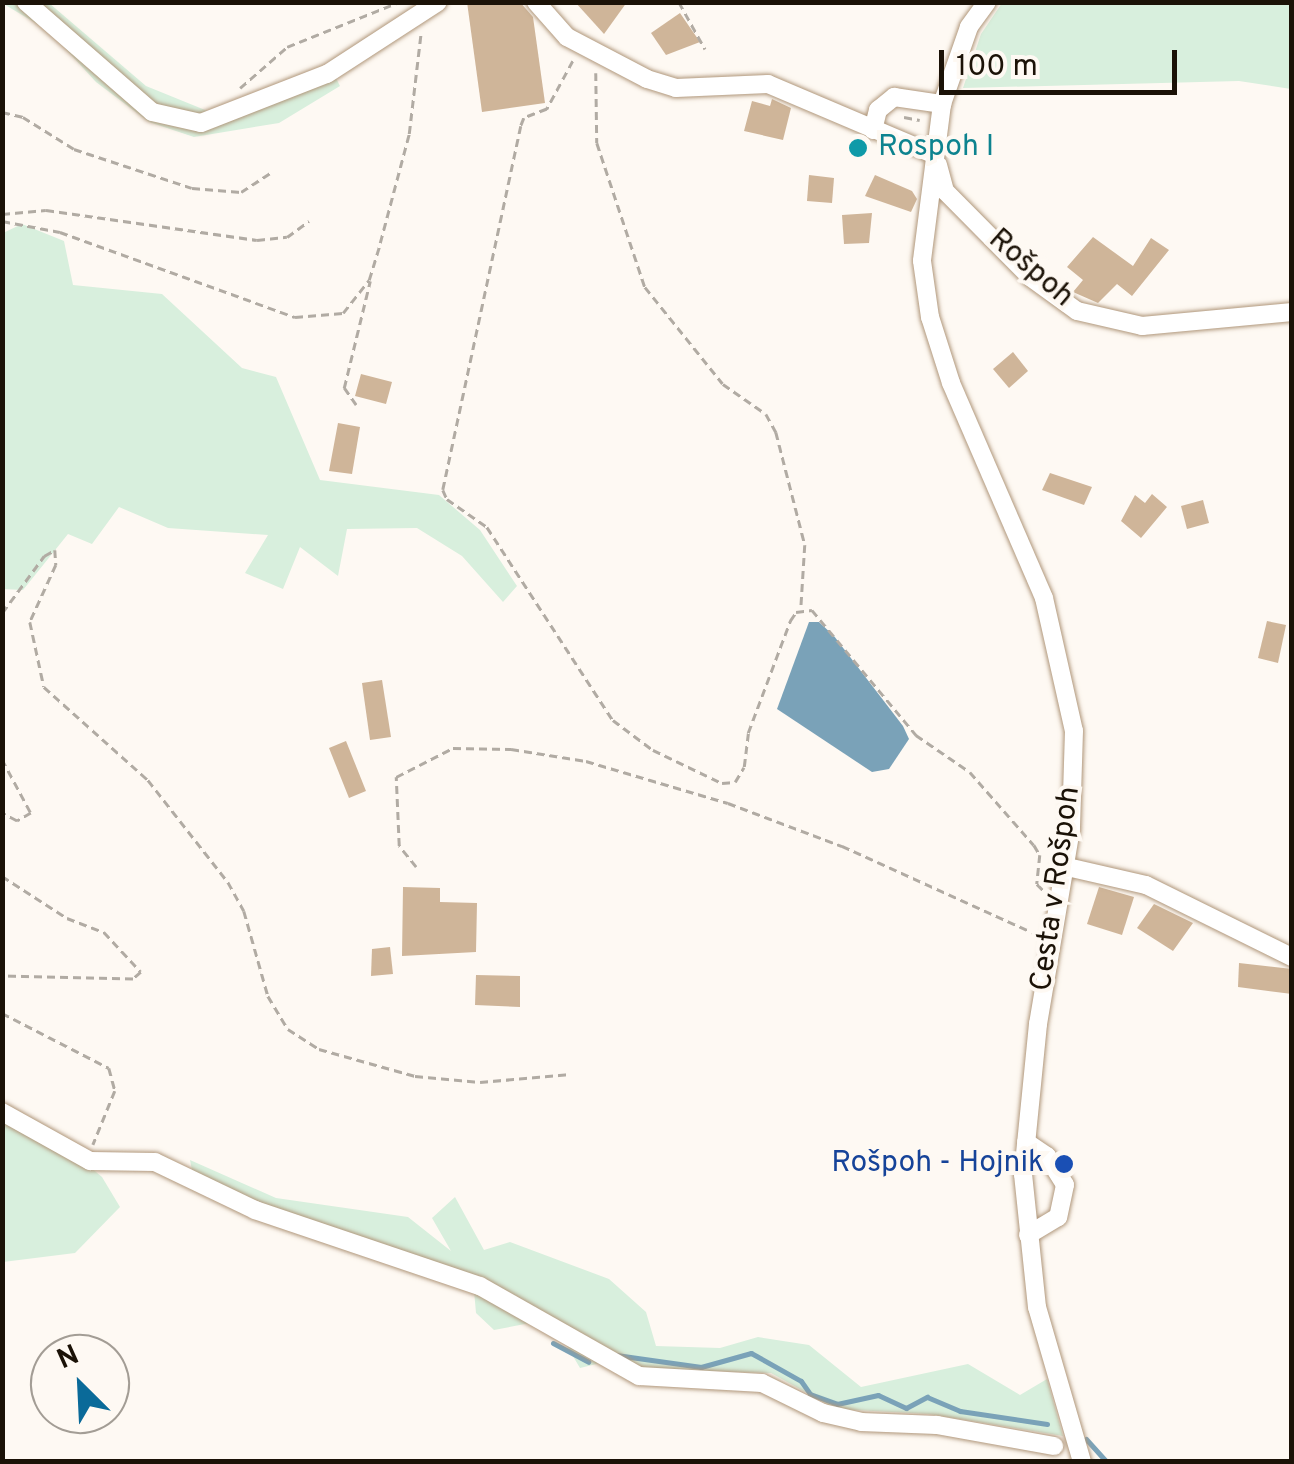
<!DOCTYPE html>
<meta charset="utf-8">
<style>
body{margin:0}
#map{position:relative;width:1294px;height:1464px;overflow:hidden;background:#fef9f3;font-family:Overpass,sans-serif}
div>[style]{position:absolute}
.green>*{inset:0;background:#d8efdd}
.water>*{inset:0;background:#7aa2b8}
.stream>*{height:5px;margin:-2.5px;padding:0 2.5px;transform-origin:2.5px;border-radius:2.5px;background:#7aa2b8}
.building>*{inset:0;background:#cfb599}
.path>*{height:2.5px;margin-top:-1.25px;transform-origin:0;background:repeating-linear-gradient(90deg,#b1aba3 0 8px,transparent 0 13px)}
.roads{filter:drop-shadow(0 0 2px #b0977b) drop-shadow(0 0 2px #b0977b)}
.minor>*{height:18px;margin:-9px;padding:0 9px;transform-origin:9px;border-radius:9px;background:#fff}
.dots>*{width:28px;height:28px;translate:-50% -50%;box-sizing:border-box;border:5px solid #fef9f3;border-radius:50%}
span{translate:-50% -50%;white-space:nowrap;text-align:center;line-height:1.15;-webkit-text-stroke:8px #fef9f3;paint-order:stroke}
.culture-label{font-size:30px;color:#0d838f}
.left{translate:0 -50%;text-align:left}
.street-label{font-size:30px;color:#1b1207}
.transit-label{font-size:30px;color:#164399}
.right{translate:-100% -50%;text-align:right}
.frame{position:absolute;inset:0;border:5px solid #1b1207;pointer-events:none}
.north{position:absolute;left:30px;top:1334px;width:100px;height:100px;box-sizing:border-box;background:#fef9f3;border:2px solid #a39d95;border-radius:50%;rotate:336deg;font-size:28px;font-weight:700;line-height:40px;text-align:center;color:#1b1207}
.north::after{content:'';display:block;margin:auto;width:35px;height:45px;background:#0a6a99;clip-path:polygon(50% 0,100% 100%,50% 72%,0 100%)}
.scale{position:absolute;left:939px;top:50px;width:238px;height:45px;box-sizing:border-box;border:5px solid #1b1207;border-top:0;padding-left:12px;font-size:30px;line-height:35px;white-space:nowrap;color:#1b1207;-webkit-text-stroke:8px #fef9f3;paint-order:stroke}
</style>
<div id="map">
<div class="green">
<div style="clip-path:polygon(2px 3px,49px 3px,146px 86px,210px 112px,334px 74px,340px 86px,279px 123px,194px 137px,149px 122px,96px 82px,49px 31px)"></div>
<div style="clip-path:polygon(1002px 3px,1291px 3px,1291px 89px,1239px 81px,963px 88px,981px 34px)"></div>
<div style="clip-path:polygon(22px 224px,64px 241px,73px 285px,162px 294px,242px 368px,276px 377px,320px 480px,439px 495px,480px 530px,517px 586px,503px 602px,462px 556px,417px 528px,347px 529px,338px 576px,300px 547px,283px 589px,245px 573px,268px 535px,168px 528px,119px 507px,92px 544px,68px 534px,23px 590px,3px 589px,3px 233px)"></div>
<div style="clip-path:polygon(3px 1107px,45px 1129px,102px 1177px,120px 1207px,75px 1253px,3px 1262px)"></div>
<div style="clip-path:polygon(190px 1160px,276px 1198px,408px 1217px,451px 1251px,432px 1218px,455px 1197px,484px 1250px,510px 1242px,609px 1279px,646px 1312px,656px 1346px,720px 1348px,758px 1337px,809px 1345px,861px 1387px,968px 1364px,1020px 1395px,1047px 1379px,1063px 1436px,929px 1414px,836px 1409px,771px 1373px,634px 1369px,617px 1359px,580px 1368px,551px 1319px,494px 1330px,476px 1313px,473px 1279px,286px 1216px,193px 1175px)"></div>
</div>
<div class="water">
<div style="clip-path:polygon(809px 622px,819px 622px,834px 636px,903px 726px,909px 739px,889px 769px,872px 772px,777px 709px)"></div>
</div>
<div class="stream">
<div style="left:553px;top:1343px;width:40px;rotate:28deg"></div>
<div style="left:616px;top:1355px;width:86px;rotate:8deg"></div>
<div style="left:701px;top:1367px;width:52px;rotate:-15.6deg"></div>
<div style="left:751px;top:1353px;width:57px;rotate:29.2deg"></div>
<div style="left:801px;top:1381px;width:16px;rotate:55deg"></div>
<div style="left:810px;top:1394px;width:29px;rotate:20deg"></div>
<div style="left:837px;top:1404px;width:42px;rotate:-12.4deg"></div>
<div style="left:878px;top:1395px;width:31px;rotate:25deg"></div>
<div style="left:906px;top:1408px;width:24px;rotate:-28deg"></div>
<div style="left:927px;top:1397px;width:36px;rotate:23deg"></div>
<div style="left:960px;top:1411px;width:88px;rotate:8.5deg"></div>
<div style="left:1086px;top:1439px;width:31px;rotate:48deg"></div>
</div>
<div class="building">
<div style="clip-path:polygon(467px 2px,520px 2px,533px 17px,545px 103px,482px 112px)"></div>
<div style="clip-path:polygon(575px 2px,627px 2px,604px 34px)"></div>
<div style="clip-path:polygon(680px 13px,700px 42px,666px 55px,651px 33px)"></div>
<div style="clip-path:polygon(772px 99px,791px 108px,783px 140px,744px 131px,752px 101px,770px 106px)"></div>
<div style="clip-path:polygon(809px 175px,834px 178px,832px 203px,807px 201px)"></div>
<div style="clip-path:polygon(875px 175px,912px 191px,917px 199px,911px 212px,865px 196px)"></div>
<div style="clip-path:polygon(872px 213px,869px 243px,844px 244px,842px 215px)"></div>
<div style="clip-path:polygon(1093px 237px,1133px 266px,1151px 238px,1169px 250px,1132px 296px,1117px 284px,1098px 303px,1073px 292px,1083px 280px,1067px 267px)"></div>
<div style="clip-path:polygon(1013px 352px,1028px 371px,1009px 388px,993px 369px)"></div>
<div style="clip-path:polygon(361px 374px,392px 382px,386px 404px,355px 396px)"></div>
<div style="clip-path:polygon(338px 423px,360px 427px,352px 474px,329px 471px)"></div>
<div style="clip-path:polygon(1050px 473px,1092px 487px,1084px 505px,1042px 490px)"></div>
<div style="clip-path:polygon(1152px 494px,1167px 507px,1141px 538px,1121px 521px,1135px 495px,1145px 503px)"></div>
<div style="clip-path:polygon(1203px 500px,1209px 523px,1187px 529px,1181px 506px)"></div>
<div style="clip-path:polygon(1267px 621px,1286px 625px,1278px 663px,1258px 658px)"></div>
<div style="clip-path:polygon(382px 680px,391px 737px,370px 740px,362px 683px)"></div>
<div style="clip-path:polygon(346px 741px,366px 791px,349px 798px,329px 748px)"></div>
<div style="clip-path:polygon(403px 887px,440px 888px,440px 902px,477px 903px,476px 952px,402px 956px)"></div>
<div style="clip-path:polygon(1099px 887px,1134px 897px,1122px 935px,1087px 924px)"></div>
<div style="clip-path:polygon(1154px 904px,1193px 923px,1173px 951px,1137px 928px)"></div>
<div style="clip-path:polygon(390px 947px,393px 974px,371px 976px,372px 949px)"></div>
<div style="clip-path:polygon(1239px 963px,1292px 969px,1292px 994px,1238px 987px)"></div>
<div style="clip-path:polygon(476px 975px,520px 976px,520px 1007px,475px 1005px)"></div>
</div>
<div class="path">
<div style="left:679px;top:2px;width:54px;rotate:61deg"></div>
<div style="left:573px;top:61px;width:55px;rotate:118.4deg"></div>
<div style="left:547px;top:109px;width:25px;rotate:159deg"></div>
<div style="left:524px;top:118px;width:9px;rotate:111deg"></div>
<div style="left:521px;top:126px;width:372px;rotate:102.1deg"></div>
<div style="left:443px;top:490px;width:10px;rotate:66deg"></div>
<div style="left:447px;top:499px;width:49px;rotate:35deg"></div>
<div style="left:487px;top:527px;width:230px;rotate:56.9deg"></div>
<div style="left:613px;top:720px;width:50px;rotate:36.9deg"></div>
<div style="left:653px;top:750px;width:76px;rotate:25.6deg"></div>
<div style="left:722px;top:783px;width:13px;rotate:-4deg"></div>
<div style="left:735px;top:782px;width:17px;rotate:-59deg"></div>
<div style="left:744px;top:767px;width:34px;rotate:-83deg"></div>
<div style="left:748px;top:733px;width:120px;rotate:-69.4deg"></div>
<div style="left:790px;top:621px;width:11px;rotate:-56deg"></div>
<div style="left:796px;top:612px;width:16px;rotate:-7deg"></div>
<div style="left:812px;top:610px;width:163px;rotate:50.2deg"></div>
<div style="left:916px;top:735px;width:65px;rotate:34.4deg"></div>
<div style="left:970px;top:772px;width:97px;rotate:48.8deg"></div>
<div style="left:1034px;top:845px;width:12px;rotate:59deg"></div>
<div style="left:1040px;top:855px;width:29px;rotate:96deg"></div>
<div style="left:1037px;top:884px;width:11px;rotate:45deg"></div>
<div style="left:596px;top:73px;width:70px;rotate:89.2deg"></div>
<div style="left:597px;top:143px;width:152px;rotate:71.6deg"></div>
<div style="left:645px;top:287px;width:124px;rotate:51.2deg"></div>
<div style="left:723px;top:384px;width:52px;rotate:34.9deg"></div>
<div style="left:766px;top:414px;width:21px;rotate:61deg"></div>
<div style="left:776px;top:432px;width:117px;rotate:75.6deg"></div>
<div style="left:805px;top:545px;width:64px;rotate:93.6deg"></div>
<div style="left:240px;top:88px;width:62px;rotate:-41.1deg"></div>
<div style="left:287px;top:47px;width:121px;rotate:-21.9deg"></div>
<div style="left:2px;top:112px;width:22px;rotate:13deg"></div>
<div style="left:23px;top:117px;width:60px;rotate:32.1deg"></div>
<div style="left:74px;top:149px;width:124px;rotate:18.3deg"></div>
<div style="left:192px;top:188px;width:49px;rotate:4.7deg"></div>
<div style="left:241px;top:192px;width:37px;rotate:-33deg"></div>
<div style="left:904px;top:117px;width:16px;rotate:11deg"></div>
<div style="left:2px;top:214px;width:44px;rotate:-5.2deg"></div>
<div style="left:46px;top:210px;width:213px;rotate:8.1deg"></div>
<div style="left:257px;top:240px;width:30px;rotate:-6deg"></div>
<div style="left:287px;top:237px;width:27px;rotate:-36deg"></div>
<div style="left:2px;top:221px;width:59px;rotate:10.7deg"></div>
<div style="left:60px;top:232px;width:250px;rotate:19.9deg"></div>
<div style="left:295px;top:317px;width:48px;rotate:-4.8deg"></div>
<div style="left:343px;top:313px;width:42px;rotate:-51.8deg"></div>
<div style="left:369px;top:280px;width:39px;rotate:-73deg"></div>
<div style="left:380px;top:243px;width:113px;rotate:-75.1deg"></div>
<div style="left:409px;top:134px;width:103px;rotate:-83.3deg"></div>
<div style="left:356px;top:405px;width:21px;rotate:-125deg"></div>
<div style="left:344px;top:388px;width:110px;rotate:-76.3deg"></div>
<div style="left:2px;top:613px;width:71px;rotate:-53.6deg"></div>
<div style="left:44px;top:556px;width:13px;rotate:-29deg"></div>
<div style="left:55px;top:550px;width:15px;rotate:86deg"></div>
<div style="left:56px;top:565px;width:63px;rotate:114.5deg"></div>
<div style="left:30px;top:622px;width:66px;rotate:77.8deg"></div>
<div style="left:44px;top:687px;width:140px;rotate:41.8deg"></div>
<div style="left:148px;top:780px;width:130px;rotate:51.9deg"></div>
<div style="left:228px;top:882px;width:33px;rotate:61deg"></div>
<div style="left:244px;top:911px;width:88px;rotate:74.2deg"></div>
<div style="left:268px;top:996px;width:39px;rotate:59deg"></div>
<div style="left:288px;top:1029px;width:37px;rotate:33deg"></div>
<div style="left:319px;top:1049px;width:100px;rotate:15.7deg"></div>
<div style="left:415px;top:1076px;width:65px;rotate:5.3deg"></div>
<div style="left:480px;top:1082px;width:91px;rotate:-5deg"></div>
<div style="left:2px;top:759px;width:61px;rotate:61.8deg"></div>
<div style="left:31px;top:813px;width:16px;rotate:150deg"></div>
<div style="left:17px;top:821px;width:17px;rotate:-152deg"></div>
<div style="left:416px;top:867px;width:27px;rotate:-129deg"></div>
<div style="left:399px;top:846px;width:69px;rotate:-92.5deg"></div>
<div style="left:396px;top:777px;width:64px;rotate:-27deg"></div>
<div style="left:453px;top:748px;width:58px;rotate:1deg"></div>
<div style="left:511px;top:749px;width:76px;rotate:9.1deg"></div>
<div style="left:586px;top:761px;width:148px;rotate:16.5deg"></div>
<div style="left:728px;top:803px;width:122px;rotate:20.7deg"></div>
<div style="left:842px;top:846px;width:211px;rotate:24.4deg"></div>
<div style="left:2px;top:876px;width:77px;rotate:32.9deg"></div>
<div style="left:67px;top:918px;width:40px;rotate:21deg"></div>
<div style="left:104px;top:932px;width:54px;rotate:47.2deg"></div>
<div style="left:141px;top:972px;width:11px;rotate:139deg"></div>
<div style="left:133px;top:979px;width:131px;rotate:-178.7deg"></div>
<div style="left:2px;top:1013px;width:120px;rotate:27.2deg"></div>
<div style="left:109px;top:1068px;width:24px;rotate:75deg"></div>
<div style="left:115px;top:1091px;width:58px;rotate:112.2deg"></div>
</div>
<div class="roads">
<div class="minor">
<div style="left:26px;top:2px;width:167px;rotate:41.1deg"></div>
<div style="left:152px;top:112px;width:50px;rotate:12.7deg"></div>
<div style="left:201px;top:123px;width:135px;rotate:-21.3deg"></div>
<div style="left:327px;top:74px;width:132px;rotate:-33deg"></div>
<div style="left:536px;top:2px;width:47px;rotate:48.5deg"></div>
<div style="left:567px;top:37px;width:90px;rotate:27.7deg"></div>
<div style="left:647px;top:79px;width:30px;rotate:17deg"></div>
<div style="left:676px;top:88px;width:92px;rotate:-2.5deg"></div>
<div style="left:768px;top:84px;width:181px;rotate:23deg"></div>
<div style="left:987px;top:2px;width:31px;rotate:126deg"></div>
<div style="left:969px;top:27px;width:82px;rotate:109.3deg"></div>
<div style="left:942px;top:104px;width:158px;rotate:97.3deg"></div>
<div style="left:922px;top:261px;width:57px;rotate:81.9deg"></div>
<div style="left:930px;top:317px;width:69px;rotate:72.3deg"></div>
<div style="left:951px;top:383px;width:234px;rotate:66.6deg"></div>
<div style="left:1044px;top:598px;width:136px;rotate:77.3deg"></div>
<div style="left:1074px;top:731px;width:98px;rotate:91.8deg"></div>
<div style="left:1071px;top:829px;width:198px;rotate:99.6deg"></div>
<div style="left:1038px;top:1024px;width:151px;rotate:95.7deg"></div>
<div style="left:1023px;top:1174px;width:134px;rotate:84deg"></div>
<div style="left:1037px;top:1307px;width:161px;rotate:73.8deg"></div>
<div style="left:873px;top:130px;width:21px;rotate:-76deg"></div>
<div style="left:878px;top:110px;width:21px;rotate:-39deg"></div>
<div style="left:894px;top:97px;width:49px;rotate:8.3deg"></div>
<div style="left:938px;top:165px;width:27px;rotate:75deg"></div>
<div style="left:945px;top:191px;width:121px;rotate:45.3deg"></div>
<div style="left:1030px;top:277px;width:58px;rotate:35.9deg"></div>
<div style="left:1077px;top:311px;width:67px;rotate:13deg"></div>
<div style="left:1142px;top:326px;width:151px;rotate:-5.3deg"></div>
<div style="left:1063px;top:866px;width:85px;rotate:12.9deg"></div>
<div style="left:1146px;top:885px;width:163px;rotate:26.3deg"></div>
<div style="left:2px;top:1112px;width:101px;rotate:29.1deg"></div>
<div style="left:90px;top:1161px;width:65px;rotate:0.9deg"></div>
<div style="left:155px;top:1162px;width:111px;rotate:25.6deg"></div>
<div style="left:255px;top:1210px;width:237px;rotate:18.7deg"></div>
<div style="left:480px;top:1286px;width:183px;rotate:29.5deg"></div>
<div style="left:639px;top:1376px;width:123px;rotate:3.3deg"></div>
<div style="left:762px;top:1383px;width:68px;rotate:26.2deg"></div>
<div style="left:823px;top:1413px;width:39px;rotate:13deg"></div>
<div style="left:861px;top:1422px;width:76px;rotate:2.3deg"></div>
<div style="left:937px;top:1425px;width:119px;rotate:10.2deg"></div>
<div style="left:1026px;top:1142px;width:25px;rotate:34deg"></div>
<div style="left:1047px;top:1156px;width:34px;rotate:58deg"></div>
<div style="left:1065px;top:1185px;width:33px;rotate:102deg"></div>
<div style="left:1058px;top:1217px;width:35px;rotate:149deg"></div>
</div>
</div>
<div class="dots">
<div style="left:858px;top:148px;background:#0f9aa8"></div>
<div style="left:1064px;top:1164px;background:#1a4fb4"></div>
</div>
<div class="culture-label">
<span class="left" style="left:878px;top:148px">Rospoh I</span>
</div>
<div class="street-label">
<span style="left:1030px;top:269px;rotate:41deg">Rošpoh</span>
<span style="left:1057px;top:889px;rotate:-82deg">Cesta v Rošpoh</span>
</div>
<div class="transit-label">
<span class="right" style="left:1044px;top:1164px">Rošpoh - Hojnik</span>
</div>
<div class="frame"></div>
<div class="north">N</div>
<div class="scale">100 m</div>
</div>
